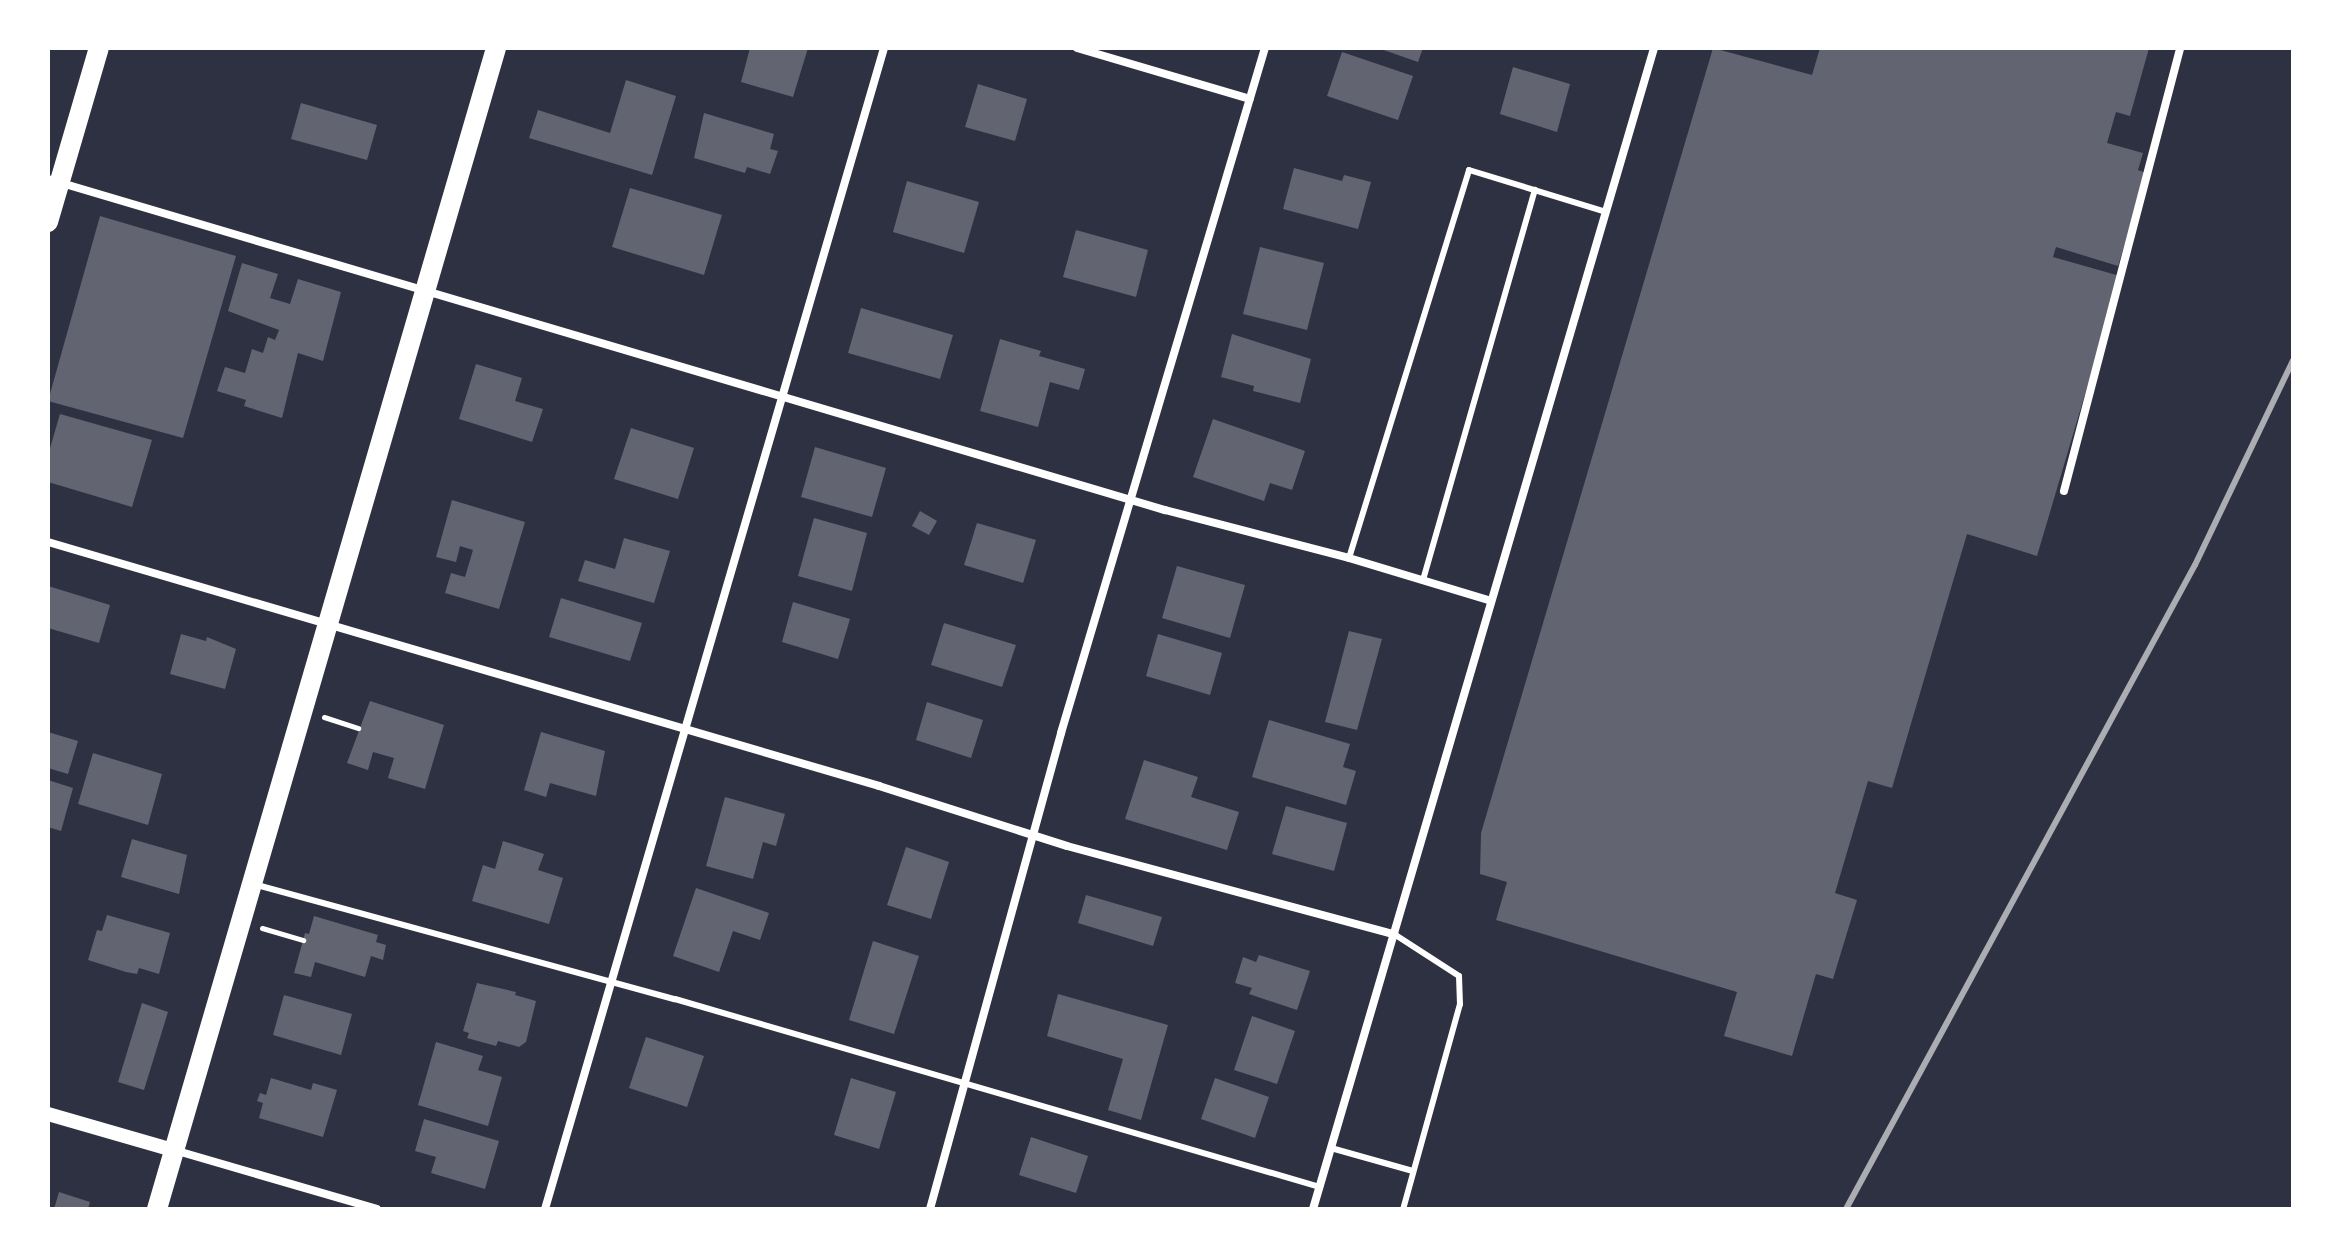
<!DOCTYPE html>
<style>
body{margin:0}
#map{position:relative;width:2341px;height:1257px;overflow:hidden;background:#2d3142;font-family:Manrope,sans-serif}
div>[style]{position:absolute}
.building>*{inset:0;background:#626471}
.path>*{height:5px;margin:-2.5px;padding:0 2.5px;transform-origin:2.5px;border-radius:2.5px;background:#fff}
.service>*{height:6px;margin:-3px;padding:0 3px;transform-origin:3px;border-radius:3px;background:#fff}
.minor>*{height:8px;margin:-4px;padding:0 4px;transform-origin:4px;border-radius:4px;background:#fff}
.tertiary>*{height:14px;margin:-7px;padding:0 7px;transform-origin:7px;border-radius:7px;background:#fff}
.primary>*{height:20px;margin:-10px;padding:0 10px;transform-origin:10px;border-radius:10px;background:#fff}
.rail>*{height:6px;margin:-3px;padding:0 3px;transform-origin:3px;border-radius:3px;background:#abadb3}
span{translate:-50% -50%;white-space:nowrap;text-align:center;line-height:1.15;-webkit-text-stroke:7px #fff;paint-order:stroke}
.frame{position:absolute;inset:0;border:50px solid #fff;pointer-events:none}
</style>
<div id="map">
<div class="building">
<div style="clip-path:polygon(750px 48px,808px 48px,793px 97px,741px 82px)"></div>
<div style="clip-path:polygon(1378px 48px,1423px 48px,1418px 62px)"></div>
<div style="clip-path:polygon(1713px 48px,1812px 75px,1820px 48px,2149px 48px,2130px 116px,2116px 112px,2107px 143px,2143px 153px,2138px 170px,2146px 173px,2118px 266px,2056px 247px,2053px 257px,2120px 276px,2037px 556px,1967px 534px,1892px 788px,1868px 781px,1835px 893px,1857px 900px,1833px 979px,1816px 974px,1792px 1056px,1724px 1036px,1737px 992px,1496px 920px,1507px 882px,1480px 874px,1481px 833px)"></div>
<div style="clip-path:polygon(1342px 52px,1413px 76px,1398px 120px,1327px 96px)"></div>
<div style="clip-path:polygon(1513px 67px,1570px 84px,1557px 132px,1500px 114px)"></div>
<div style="clip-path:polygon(626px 80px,676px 96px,652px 175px,529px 138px,538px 110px,610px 133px)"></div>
<div style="clip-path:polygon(978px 84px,1027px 99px,1015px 141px,965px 127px)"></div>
<div style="clip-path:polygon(301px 103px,377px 125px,367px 160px,291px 139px)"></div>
<div style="clip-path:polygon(704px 113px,774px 134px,770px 149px,778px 151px,770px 174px,747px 167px,745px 173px,694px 158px)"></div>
<div style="clip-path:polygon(1294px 168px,1342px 181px,1344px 175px,1371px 182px,1358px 229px,1283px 209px)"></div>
<div style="clip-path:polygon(907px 181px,979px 202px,964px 253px,893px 232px)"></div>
<div style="clip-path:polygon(630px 188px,722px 215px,704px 275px,612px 247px)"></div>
<div style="clip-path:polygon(100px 216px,236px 256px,183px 438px,48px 401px)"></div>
<div style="clip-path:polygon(1076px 230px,1148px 250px,1136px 297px,1063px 277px)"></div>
<div style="clip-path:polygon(1260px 247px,1324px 263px,1307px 330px,1243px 314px)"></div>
<div style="clip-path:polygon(242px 263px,278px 274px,270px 298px,290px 304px,298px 279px,341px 292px,323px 361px,298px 353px,282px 418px,244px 406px,246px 400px,217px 391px,225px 367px,245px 373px,252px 349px,263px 353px,268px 337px,275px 340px,279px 330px,228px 311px)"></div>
<div style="clip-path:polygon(861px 308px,953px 335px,940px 379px,848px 353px)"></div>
<div style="clip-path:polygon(1232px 334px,1311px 359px,1300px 403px,1253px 391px,1254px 386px,1221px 377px)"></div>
<div style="clip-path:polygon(1000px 339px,1041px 351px,1039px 356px,1085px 369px,1079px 390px,1050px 382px,1038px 427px,980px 411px)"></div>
<div style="clip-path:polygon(476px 364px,522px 378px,515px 401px,543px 409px,532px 442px,459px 419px)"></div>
<div style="clip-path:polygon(60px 414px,152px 440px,132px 507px,48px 482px,48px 455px)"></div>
<div style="clip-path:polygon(1213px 419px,1305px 451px,1292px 490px,1270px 483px,1264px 501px,1193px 477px)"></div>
<div style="clip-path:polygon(631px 428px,694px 448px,678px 499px,614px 479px)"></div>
<div style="clip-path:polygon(815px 447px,886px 468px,872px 517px,801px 497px)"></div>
<div style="clip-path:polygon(452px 500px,525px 522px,499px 609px,445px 593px,451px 573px,465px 577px,473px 550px,460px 546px,456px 562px,436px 557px)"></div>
<div style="clip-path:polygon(920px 511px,937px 521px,929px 535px,912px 526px)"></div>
<div style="clip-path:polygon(814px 518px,867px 533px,852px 591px,798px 576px)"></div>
<div style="clip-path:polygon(977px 523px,1036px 540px,1023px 583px,964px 565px)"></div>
<div style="clip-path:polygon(624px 538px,670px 551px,654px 603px,578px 581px,585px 560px,615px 569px)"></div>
<div style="clip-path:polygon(1177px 566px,1245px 585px,1230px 638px,1162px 618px)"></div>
<div style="clip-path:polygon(48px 586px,110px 605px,99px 643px,48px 628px)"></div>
<div style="clip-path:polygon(561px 598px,642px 623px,630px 661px,549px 637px)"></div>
<div style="clip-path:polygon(793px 602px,850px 619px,838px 659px,782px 642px)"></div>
<div style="clip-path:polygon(944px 623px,1016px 645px,1002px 687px,931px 665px)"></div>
<div style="clip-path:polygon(1349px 631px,1382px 639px,1357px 730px,1325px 722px)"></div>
<div style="clip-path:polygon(181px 634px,206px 641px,207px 637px,236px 649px,225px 689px,170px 674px)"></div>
<div style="clip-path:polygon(1158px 634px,1222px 653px,1210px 695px,1146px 676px)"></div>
<div style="clip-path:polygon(370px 701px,444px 725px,425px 789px,388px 778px,394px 758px,373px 752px,368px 770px,347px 763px)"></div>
<div style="clip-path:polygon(927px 702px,983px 720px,971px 758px,916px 740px)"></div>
<div style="clip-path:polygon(1269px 720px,1350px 744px,1343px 767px,1356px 771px,1346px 805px,1252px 777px)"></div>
<div style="clip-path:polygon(48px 732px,78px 741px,68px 774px,48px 768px)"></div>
<div style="clip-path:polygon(541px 732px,605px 751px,596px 796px,550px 783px,546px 797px,524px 790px)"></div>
<div style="clip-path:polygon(93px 753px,162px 774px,148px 825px,78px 804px)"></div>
<div style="clip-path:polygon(1144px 760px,1198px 777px,1191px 797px,1239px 812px,1227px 850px,1125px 819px)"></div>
<div style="clip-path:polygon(48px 780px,73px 788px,61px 831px,48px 827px)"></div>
<div style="clip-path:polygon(725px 797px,785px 814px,776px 846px,763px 842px,753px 879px,706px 866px)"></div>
<div style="clip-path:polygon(1286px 806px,1347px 823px,1334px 871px,1272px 854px)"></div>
<div style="clip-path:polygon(132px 839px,187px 855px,179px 894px,121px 877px)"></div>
<div style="clip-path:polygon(503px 841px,544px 854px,538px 870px,563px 878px,549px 924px,472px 901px,483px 865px,495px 869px)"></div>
<div style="clip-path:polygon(906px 847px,949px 862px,931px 919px,887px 905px)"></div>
<div style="clip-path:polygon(696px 888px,769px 913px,760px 940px,733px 931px,719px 972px,673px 956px)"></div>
<div style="clip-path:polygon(1086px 895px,1162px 917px,1153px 946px,1078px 923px)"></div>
<div style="clip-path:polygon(107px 915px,170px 933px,159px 974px,139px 968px,137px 974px,126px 972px,88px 960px,97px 930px,102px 931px)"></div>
<div style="clip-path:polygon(314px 916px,378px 935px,376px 942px,386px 945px,383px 960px,371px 956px,365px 977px,315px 962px,311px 977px,294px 973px,305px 933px,309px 934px)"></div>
<div style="clip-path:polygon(873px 941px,919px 956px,894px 1034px,849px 1020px)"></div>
<div style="clip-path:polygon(1259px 955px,1310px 971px,1297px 1010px,1249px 994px,1252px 988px,1235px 983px,1243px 957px,1256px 962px)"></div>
<div style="clip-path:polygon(477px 983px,516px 992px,515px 995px,536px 1001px,526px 1042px,519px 1047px,498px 1041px,496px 1046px,467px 1038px,469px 1033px,463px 1031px)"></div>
<div style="clip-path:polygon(1058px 994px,1168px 1025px,1141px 1120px,1108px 1110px,1123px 1059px,1047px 1036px)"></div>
<div style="clip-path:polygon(284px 995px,352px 1014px,341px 1055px,273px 1035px)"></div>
<div style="clip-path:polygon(142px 1003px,168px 1012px,144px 1090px,118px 1082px)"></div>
<div style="clip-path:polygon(1252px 1016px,1295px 1031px,1277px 1084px,1234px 1070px)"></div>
<div style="clip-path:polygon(646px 1037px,704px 1056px,687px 1107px,629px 1088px)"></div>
<div style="clip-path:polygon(436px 1042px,483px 1056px,478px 1070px,502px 1077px,488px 1126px,418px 1105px)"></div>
<div style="clip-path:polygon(271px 1078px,311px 1090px,313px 1083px,337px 1090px,323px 1137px,259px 1118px,263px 1103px,257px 1101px,260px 1093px,266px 1095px)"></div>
<div style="clip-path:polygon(851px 1078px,896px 1092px,879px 1149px,834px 1135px)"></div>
<div style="clip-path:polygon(1215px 1078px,1269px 1097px,1255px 1138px,1201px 1119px)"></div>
<div style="clip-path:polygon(424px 1119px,499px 1141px,485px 1189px,431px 1173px,436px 1157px,415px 1151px)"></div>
<div style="clip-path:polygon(1031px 1137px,1088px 1156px,1076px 1193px,1019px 1175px)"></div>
<div style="clip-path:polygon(59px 1192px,90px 1202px,88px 1209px,54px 1209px)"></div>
</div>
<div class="path">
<div style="left:324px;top:717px;width:36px;rotate:18deg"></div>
<div style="left:262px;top:928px;width:43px;rotate:16.3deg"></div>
</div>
<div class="service">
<div style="left:1349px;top:558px;width:406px;rotate:-72.8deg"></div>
<div style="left:1469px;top:170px;width:143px;rotate:17deg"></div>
<div style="left:1423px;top:580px;width:406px;rotate:-74deg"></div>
<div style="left:257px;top:885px;width:433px;rotate:15.3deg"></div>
<div style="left:675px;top:999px;width:672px;rotate:16.25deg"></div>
<div style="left:1394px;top:934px;width:77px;rotate:32.9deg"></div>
<div style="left:1459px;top:976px;width:28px;rotate:88deg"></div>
<div style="left:1460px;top:1004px;width:213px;rotate:105.5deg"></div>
<div style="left:1331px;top:1148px;width:85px;rotate:15.7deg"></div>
</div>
<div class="minor">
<div style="left:1077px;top:48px;width:180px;rotate:16.4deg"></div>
<div style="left:48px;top:179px;width:1165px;rotate:16.51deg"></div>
<div style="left:1165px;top:510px;width:190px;rotate:14.6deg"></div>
<div style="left:1349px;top:558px;width:148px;rotate:16.8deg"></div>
<div style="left:2064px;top:491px;width:458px;rotate:-75.3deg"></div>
<div style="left:48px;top:542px;width:866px;rotate:16.36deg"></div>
<div style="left:879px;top:786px;width:197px;rotate:17.7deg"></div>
<div style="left:1067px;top:846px;width:339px;rotate:15.1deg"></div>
<div style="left:174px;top:1150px;width:211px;rotate:16.2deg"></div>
<div style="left:545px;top:1209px;width:1209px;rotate:-73.72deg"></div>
<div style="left:930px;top:1209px;width:494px;rotate:-74.6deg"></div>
<div style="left:1061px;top:733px;width:715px;rotate:-73.42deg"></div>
<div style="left:1313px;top:1209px;width:1210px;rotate:-73.63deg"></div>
</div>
<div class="tertiary">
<div style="left:48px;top:1114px;width:130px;rotate:16.1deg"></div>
</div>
<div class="primary">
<div style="left:48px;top:222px;width:181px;rotate:-73.7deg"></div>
<div style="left:157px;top:1209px;width:1209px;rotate:-73.72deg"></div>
</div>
<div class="rail">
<div style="left:1846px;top:1209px;width:732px;rotate:-61.55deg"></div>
<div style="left:2195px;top:565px;width:227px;rotate:-64.4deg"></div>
</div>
<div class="frame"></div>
</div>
